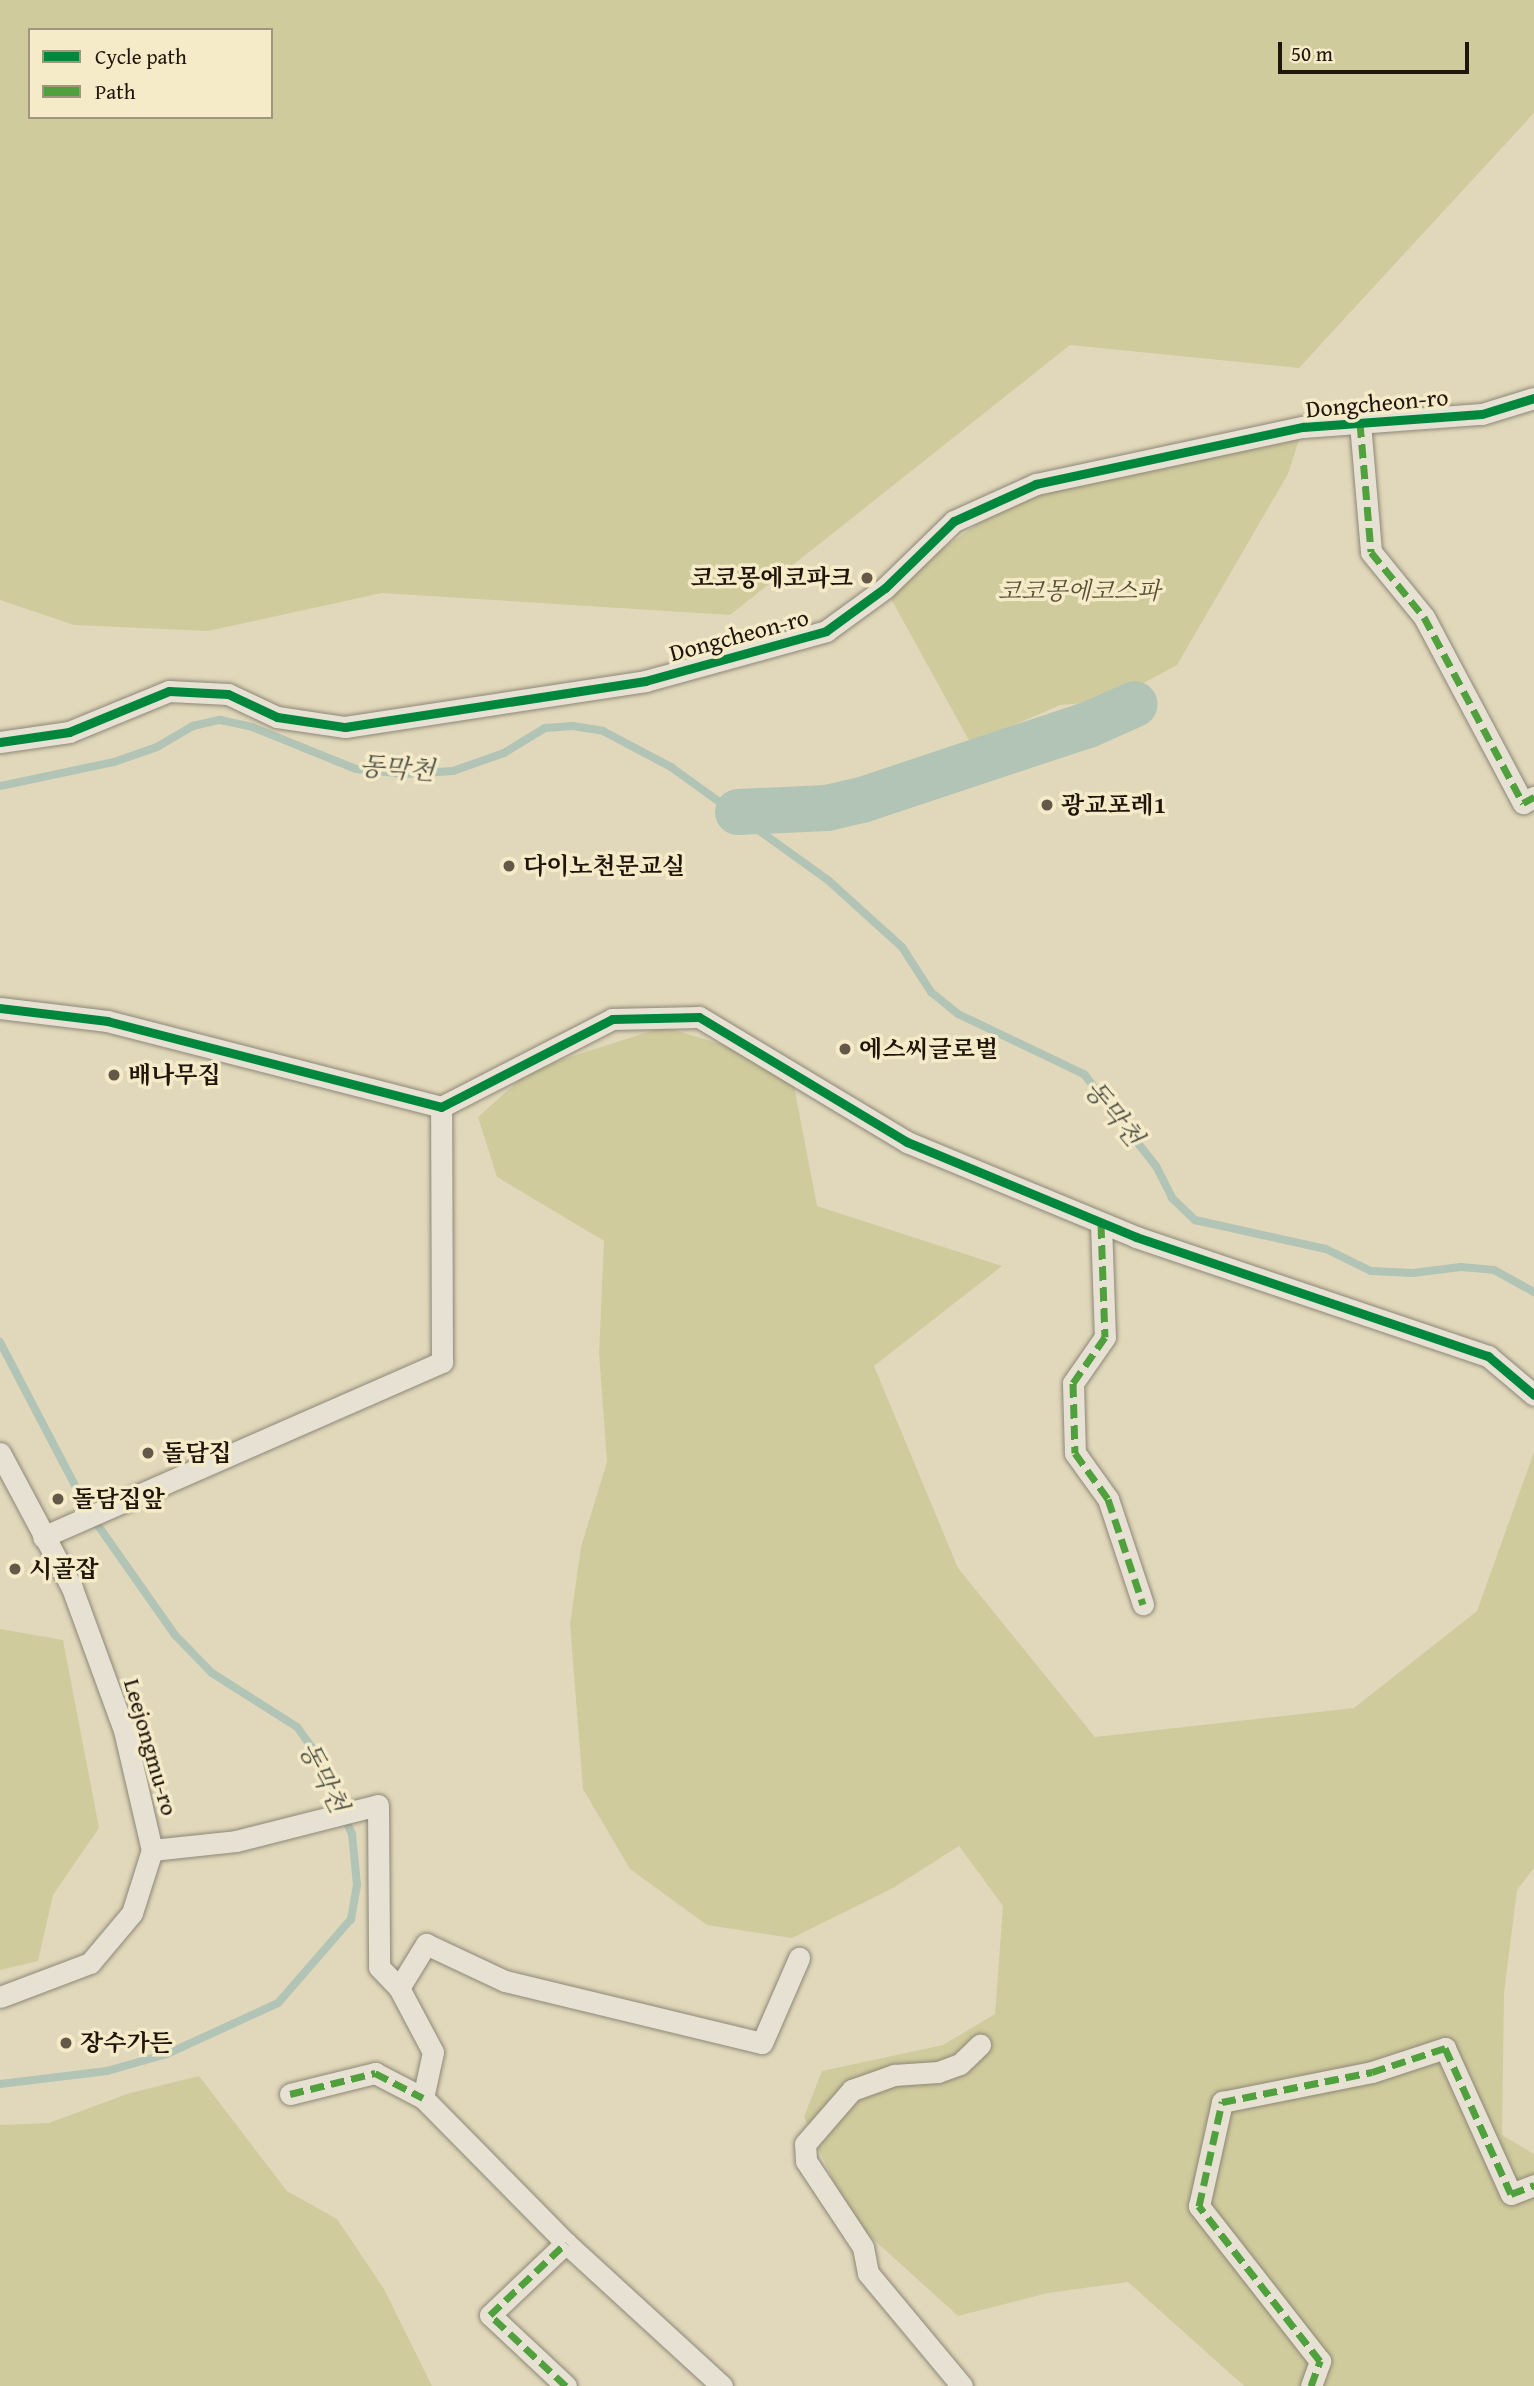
<!DOCTYPE html>
<meta charset="utf-8">
<style>
body{margin:0}
#map{position:relative;width:1534px;height:2386px;overflow:hidden;background:#e1d8bb;font-family:"Gentium Book Plus","Noto Serif KR",serif}
div>[style]{position:absolute}
.green>*{inset:0;background:#d0cb9d}
.stream>*{height:8px;margin:-4px;padding:0 4px;transform-origin:4px;border-radius:4px;background:#b1c4b5}
.river>*{height:46px;margin:-23px;padding:0 23px;transform-origin:23px;border-radius:23px;background:#b1c4b5}
.roads{filter:drop-shadow(0 0 2px #8d8776) drop-shadow(0 0 2px #8d8776)}
.minor>*{height:21px;margin:-10.5px;padding:0 10.5px;transform-origin:10.5px;border-radius:10.5px;background:#e6e1d3}
.quiet>*{height:7px;margin-top:-3.5px;transform-origin:0;background:repeating-linear-gradient(90deg,#50a03e 0 14px,transparent 0 21px)}
.cycleway>*{height:9px;margin:-4.5px;padding:0 4.5px;transform-origin:4.5px;border-radius:4.5px;background:#00873e}
.dots>*{width:19px;height:19px;translate:-50% -50%;box-sizing:border-box;border:4px solid #f5ebc9;border-radius:50%}
span{translate:-50% -50%;white-space:nowrap;text-align:center;line-height:1.15;-webkit-text-stroke:7px #f5ebc9;paint-order:stroke}
.street-label{font-size:24px;color:#20150b}
.poi-label{font-size:24px;color:#20150b;font-weight:700}
.right{translate:-100% -50%;text-align:right}
.left{translate:0 -50%;text-align:left}
.park-label{font-size:24px;color:#595135;font-style:italic}
.water-label{font-size:26px;color:#4c4f46;font-style:italic}
.legend{position:absolute;left:28px;top:28px;width:245px;height:91px;box-sizing:border-box;background:#f5ebc9;border:2px solid #a0957d;margin:0;padding:9px 12px;list-style:none;font-size:21px;color:#20150b}
.legend li{display:flex;align-items:center;gap:14px;height:35px}
.legend b{width:35px;border:2px solid #a0957d}
.scale{position:absolute;left:1278px;top:42px;width:191px;height:32px;box-sizing:border-box;border:4px solid #20150b;border-top:0;padding-left:9px;font-size:21px;line-height:24px;white-space:nowrap;color:#20150b;-webkit-text-stroke:5px #f5ebc9;paint-order:stroke}
</style>
<div id="map">
<div class="green">
<div style="clip-path:polygon(evenodd,0 0,1534px 0,1534px 113px,1299px 368px,1070px 345px,730px 615px,382px 593px,208px 631px,74px 625px,0 600px,0 0,30px 30px,271px 30px,271px 117px,30px 117px,30px 30px)"></div>
<div style="clip-path:polygon(1303px 427px,1288px 474px,1177px 665px,1110px 701px,1060px 705px,971px 744px,885px 588px,1036px 484px)"></div>
<div style="clip-path:polygon(664px 1027px,790px 1065px,817px 1206px,1002px 1266px,874px 1366px,958px 1568px,1095px 1737px,1354px 1708px,1477px 1611px,1534px 1452px,1534px 1868px,1517px 1890px,1504px 1993px,1502px 2135px,1534px 2154px,1534px 2386px,1244px 2386px,1128px 2282px,1048px 2293px,958px 2316px,851px 2219px,804px 2117px,822px 2071px,943px 2045px,995px 2014px,1003px 1906px,959px 1846px,893px 1888px,792px 1938px,707px 1925px,630px 1869px,583px 1789px,570px 1624px,581px 1547px,607px 1462px,599px 1353px,604px 1241px,497px 1177px,478px 1117px,532px 1069px)"></div>
<div style="clip-path:polygon(0 1629px,63px 1640px,99px 1828px,53px 1895px,38px 1961px,0 1970px)"></div>
<div style="clip-path:polygon(199px 2076px,287px 2191px,337px 2219px,384px 2289px,432px 2386px,0 2386px,0 2125px,49px 2123px,127px 2094px)"></div>
</div>
<div class="stream">
<div style="left:0;top:786px;width:116px;rotate:-11.9deg"></div>
<div style="left:114px;top:762px;width:46px;rotate:-19.2deg"></div>
<div style="left:157px;top:747px;width:42px;rotate:-30.3deg"></div>
<div style="left:193px;top:726px;width:28px;rotate:-13deg"></div>
<div style="left:220px;top:720px;width:33px;rotate:12deg"></div>
<div style="left:252px;top:727px;width:112px;rotate:22deg"></div>
<div style="left:356px;top:769px;width:49px;rotate:5.8deg"></div>
<div style="left:405px;top:774px;width:48px;rotate:-3.6deg"></div>
<div style="left:453px;top:771px;width:54px;rotate:-19.4deg"></div>
<div style="left:504px;top:753px;width:48px;rotate:-31.4deg"></div>
<div style="left:545px;top:728px;width:28px;rotate:-4deg"></div>
<div style="left:573px;top:726px;width:30px;rotate:9deg"></div>
<div style="left:603px;top:731px;width:77px;rotate:27.9deg"></div>
<div style="left:671px;top:767px;width:195px;rotate:35.8deg"></div>
<div style="left:829px;top:881px;width:98px;rotate:42.1deg"></div>
<div style="left:902px;top:947px;width:54px;rotate:57.2deg"></div>
<div style="left:931px;top:992px;width:35px;rotate:39deg"></div>
<div style="left:958px;top:1014px;width:140px;rotate:25.5deg"></div>
<div style="left:1084px;top:1074px;width:117px;rotate:52deg"></div>
<div style="left:1156px;top:1166px;width:36px;rotate:63deg"></div>
<div style="left:1172px;top:1198px;width:32px;rotate:44deg"></div>
<div style="left:1195px;top:1220px;width:134px;rotate:12.5deg"></div>
<div style="left:1326px;top:1249px;width:50px;rotate:26.1deg"></div>
<div style="left:1371px;top:1271px;width:42px;rotate:2.7deg"></div>
<div style="left:1413px;top:1273px;width:48px;rotate:-7.1deg"></div>
<div style="left:1461px;top:1267px;width:33px;rotate:5deg"></div>
<div style="left:1494px;top:1270px;width:46px;rotate:28.8deg"></div>
<div style="left:0;top:1342px;width:194px;rotate:62.4deg"></div>
<div style="left:90px;top:1514px;width:148px;rotate:54.9deg"></div>
<div style="left:175px;top:1635px;width:53px;rotate:45.8deg"></div>
<div style="left:212px;top:1673px;width:101px;rotate:32.4deg"></div>
<div style="left:297px;top:1727px;width:31px;rotate:54deg"></div>
<div style="left:315px;top:1752px;width:90px;rotate:65.7deg"></div>
<div style="left:352px;top:1834px;width:51px;rotate:84.4deg"></div>
<div style="left:357px;top:1885px;width:35px;rotate:100deg"></div>
<div style="left:351px;top:1919px;width:111px;rotate:131deg"></div>
<div style="left:278px;top:2003px;width:122px;rotate:155.3deg"></div>
<div style="left:167px;top:2054px;width:62px;rotate:164.2deg"></div>
<div style="left:107px;top:2071px;width:108px;rotate:173.1deg"></div>
</div>
<div class="river">
<div style="left:738px;top:812px;width:89px;rotate:-2.6deg"></div>
<div style="left:827px;top:808px;width:36px;rotate:-13deg"></div>
<div style="left:862px;top:800px;width:238px;rotate:-18.4deg"></div>
<div style="left:1088px;top:725px;width:51px;rotate:-24.1deg"></div>
</div>
<div class="roads">
<div class="minor">
<div style="left:1360px;top:423px;width:129px;rotate:85.1deg"></div>
<div style="left:1371px;top:552px;width:84px;rotate:50.8deg"></div>
<div style="left:1424px;top:617px;width:211px;rotate:62deg"></div>
<div style="left:1523px;top:803px;width:13px;rotate:-29deg"></div>
<div style="left:0;top:742px;width:70px;rotate:-8.2deg"></div>
<div style="left:69px;top:732px;width:108px;rotate:-22.3deg"></div>
<div style="left:169px;top:691px;width:59px;rotate:2.9deg"></div>
<div style="left:228px;top:694px;width:54px;rotate:25.1deg"></div>
<div style="left:277px;top:717px;width:69px;rotate:8.4deg"></div>
<div style="left:345px;top:727px;width:304px;rotate:-8.7deg"></div>
<div style="left:645px;top:681px;width:188px;rotate:-15.4deg"></div>
<div style="left:826px;top:631px;width:73px;rotate:-36.1deg"></div>
<div style="left:885px;top:588px;width:96px;rotate:-44.2deg"></div>
<div style="left:954px;top:521px;width:90px;rotate:-24.3deg"></div>
<div style="left:1036px;top:484px;width:273px;rotate:-12.1deg"></div>
<div style="left:1303px;top:427px;width:179px;rotate:-4.2deg"></div>
<div style="left:1482px;top:414px;width:54px;rotate:-17.1deg"></div>
<div style="left:0;top:1008px;width:108px;rotate:6.9deg"></div>
<div style="left:107px;top:1021px;width:345px;rotate:14.4deg"></div>
<div style="left:441px;top:1107px;width:192px;rotate:-27.2deg"></div>
<div style="left:612px;top:1019px;width:87px;rotate:-1.3deg"></div>
<div style="left:699px;top:1017px;width:243px;rotate:31deg"></div>
<div style="left:907px;top:1142px;width:248px;rotate:22.5deg"></div>
<div style="left:1136px;top:1237px;width:372px;rotate:18.7deg"></div>
<div style="left:1488px;top:1356px;width:60px;rotate:40.3deg"></div>
<div style="left:1101px;top:1224px;width:113px;rotate:88deg"></div>
<div style="left:1105px;top:1337px;width:56px;rotate:124.8deg"></div>
<div style="left:1073px;top:1383px;width:70px;rotate:88.4deg"></div>
<div style="left:1075px;top:1453px;width:57px;rotate:54.3deg"></div>
<div style="left:1108px;top:1499px;width:111px;rotate:71.6deg"></div>
<div style="left:0;top:1453px;width:153px;rotate:61.9deg"></div>
<div style="left:72px;top:1588px;width:151px;rotate:69.9deg"></div>
<div style="left:124px;top:1730px;width:123px;rotate:76.9deg"></div>
<div style="left:152px;top:1850px;width:66px;rotate:107.6deg"></div>
<div style="left:132px;top:1913px;width:65px;rotate:130deg"></div>
<div style="left:90px;top:1963px;width:96px;rotate:159.3deg"></div>
<div style="left:43px;top:1537px;width:436px;rotate:-23.7deg"></div>
<div style="left:442px;top:1362px;width:255px;rotate:-90.2deg"></div>
<div style="left:152px;top:1850px;width:84px;rotate:-6.1deg"></div>
<div style="left:236px;top:1841px;width:146px;rotate:-14.2deg"></div>
<div style="left:378px;top:1805px;width:162px;rotate:89.6deg"></div>
<div style="left:379px;top:1967px;width:29px;rotate:46deg"></div>
<div style="left:290px;top:2094px;width:88px;rotate:-13.9deg"></div>
<div style="left:375px;top:2073px;width:54px;rotate:27.5deg"></div>
<div style="left:566px;top:2386px;width:104px;rotate:-136.9deg"></div>
<div style="left:490px;top:2315px;width:105px;rotate:-43.5deg"></div>
<div style="left:722px;top:2386px;width:212px;rotate:-137.5deg"></div>
<div style="left:566px;top:2243px;width:204px;rotate:-134.6deg"></div>
<div style="left:423px;top:2098px;width:47px;rotate:-77.7deg"></div>
<div style="left:433px;top:2052px;width:72px;rotate:-118deg"></div>
<div style="left:399px;top:1988px;width:52px;rotate:-58.5deg"></div>
<div style="left:426px;top:1944px;width:87px;rotate:25.1deg"></div>
<div style="left:505px;top:1981px;width:264px;rotate:13.6deg"></div>
<div style="left:762px;top:2043px;width:93px;rotate:-66.5deg"></div>
<div style="left:962px;top:2386px;width:147px;rotate:-129.8deg"></div>
<div style="left:868px;top:2273px;width:26px;rotate:-101deg"></div>
<div style="left:863px;top:2247px;width:103px;rotate:-123.5deg"></div>
<div style="left:806px;top:2161px;width:17px;rotate:-93deg"></div>
<div style="left:805px;top:2144px;width:72px;rotate:-49deg"></div>
<div style="left:852px;top:2090px;width:45px;rotate:-19.7deg"></div>
<div style="left:894px;top:2075px;width:44px;rotate:-3.9deg"></div>
<div style="left:938px;top:2072px;width:23px;rotate:-20deg"></div>
<div style="left:960px;top:2064px;width:28px;rotate:-44deg"></div>
<div style="left:1311px;top:2386px;width:27px;rotate:-70deg"></div>
<div style="left:1320px;top:2361px;width:197px;rotate:-128deg"></div>
<div style="left:1199px;top:2206px;width:107px;rotate:-77.5deg"></div>
<div style="left:1222px;top:2102px;width:153px;rotate:-11.3deg"></div>
<div style="left:1372px;top:2072px;width:77px;rotate:-18.2deg"></div>
<div style="left:1445px;top:2048px;width:160px;rotate:65.7deg"></div>
<div style="left:1511px;top:2194px;width:25px;rotate:-21deg"></div>
</div>
</div>
<div class="quiet">
<div style="left:1360px;top:423px;width:129px;rotate:85.1deg"></div>
<div style="left:1371px;top:552px;width:84px;rotate:50.8deg"></div>
<div style="left:1424px;top:617px;width:211px;rotate:62deg"></div>
<div style="left:1523px;top:803px;width:13px;rotate:-29deg"></div>
<div style="left:1101px;top:1224px;width:113px;rotate:88deg"></div>
<div style="left:1105px;top:1337px;width:56px;rotate:124.8deg"></div>
<div style="left:1073px;top:1383px;width:70px;rotate:88.4deg"></div>
<div style="left:1075px;top:1453px;width:57px;rotate:54.3deg"></div>
<div style="left:1108px;top:1499px;width:111px;rotate:71.6deg"></div>
<div style="left:290px;top:2094px;width:88px;rotate:-13.9deg"></div>
<div style="left:375px;top:2073px;width:54px;rotate:27.5deg"></div>
<div style="left:566px;top:2386px;width:104px;rotate:-136.9deg"></div>
<div style="left:490px;top:2315px;width:105px;rotate:-43.5deg"></div>
<div style="left:1311px;top:2386px;width:27px;rotate:-70deg"></div>
<div style="left:1320px;top:2361px;width:197px;rotate:-128deg"></div>
<div style="left:1199px;top:2206px;width:107px;rotate:-77.5deg"></div>
<div style="left:1222px;top:2102px;width:153px;rotate:-11.3deg"></div>
<div style="left:1372px;top:2072px;width:77px;rotate:-18.2deg"></div>
<div style="left:1445px;top:2048px;width:160px;rotate:65.7deg"></div>
<div style="left:1511px;top:2194px;width:25px;rotate:-21deg"></div>
</div>
<div class="cycleway">
<div style="left:0;top:742px;width:70px;rotate:-8.2deg"></div>
<div style="left:69px;top:732px;width:108px;rotate:-22.3deg"></div>
<div style="left:169px;top:691px;width:59px;rotate:2.9deg"></div>
<div style="left:228px;top:694px;width:54px;rotate:25.1deg"></div>
<div style="left:277px;top:717px;width:69px;rotate:8.4deg"></div>
<div style="left:345px;top:727px;width:304px;rotate:-8.7deg"></div>
<div style="left:645px;top:681px;width:188px;rotate:-15.4deg"></div>
<div style="left:826px;top:631px;width:73px;rotate:-36.1deg"></div>
<div style="left:885px;top:588px;width:96px;rotate:-44.2deg"></div>
<div style="left:954px;top:521px;width:90px;rotate:-24.3deg"></div>
<div style="left:1036px;top:484px;width:273px;rotate:-12.1deg"></div>
<div style="left:1303px;top:427px;width:179px;rotate:-4.2deg"></div>
<div style="left:1482px;top:414px;width:54px;rotate:-17.1deg"></div>
<div style="left:0;top:1008px;width:108px;rotate:6.9deg"></div>
<div style="left:107px;top:1021px;width:345px;rotate:14.4deg"></div>
<div style="left:441px;top:1107px;width:192px;rotate:-27.2deg"></div>
<div style="left:612px;top:1019px;width:87px;rotate:-1.3deg"></div>
<div style="left:699px;top:1017px;width:243px;rotate:31deg"></div>
<div style="left:907px;top:1142px;width:248px;rotate:22.5deg"></div>
<div style="left:1136px;top:1237px;width:372px;rotate:18.7deg"></div>
<div style="left:1488px;top:1356px;width:60px;rotate:40.3deg"></div>
</div>
<div class="dots">
<div style="left:867px;top:578px;background:#645949"></div>
<div style="left:1047px;top:805px;background:#645949"></div>
<div style="left:509px;top:866px;background:#645949"></div>
<div style="left:845px;top:1049px;background:#645949"></div>
<div style="left:114px;top:1075px;background:#645949"></div>
<div style="left:148px;top:1453px;background:#645949"></div>
<div style="left:58px;top:1499px;background:#645949"></div>
<div style="left:15px;top:1569px;background:#645949"></div>
<div style="left:66px;top:2043px;background:#645949"></div>
</div>
<div class="street-label">
<span style="left:1377px;top:403px;rotate:-5deg">Dongcheon-ro</span>
<span style="left:739px;top:635px;rotate:-15deg">Dongcheon-ro</span>
<span style="left:151px;top:1747px;rotate:74deg">Leejongmu-ro</span>
</div>
<div class="poi-label">
<span class="right" style="left:853px;top:578px">코코몽에코파크</span>
<span class="left" style="left:1061px;top:805px">광교포레1</span>
<span class="left" style="left:523px;top:866px">다이노천문교실</span>
<span class="left" style="left:859px;top:1049px">에스씨글로벌</span>
<span class="left" style="left:128px;top:1075px">배나무집</span>
<span class="left" style="left:162px;top:1453px">돌담집</span>
<span class="left" style="left:72px;top:1499px">돌담집앞</span>
<span class="left" style="left:29px;top:1569px">시골잡</span>
<span class="left" style="left:80px;top:2043px">장수가든</span>
</div>
<div class="park-label">
<span style="left:1079px;top:591px">코코몽에코스파</span>
</div>
<div class="water-label">
<span style="left:397px;top:768px;rotate:4deg">동막천</span>
<span style="left:1114px;top:1113px;rotate:51deg">동막천</span>
<span style="left:324px;top:1777px;rotate:63deg">동막천</span>
</div>
<ul class="legend">
<li><b style="height:9px;background:#00873e"></b>Cycle path</li>
<li><b style="height:9px;background:#50a03e"></b>Path</li>
</ul>
<div class="scale">50 m</div>
</div>
